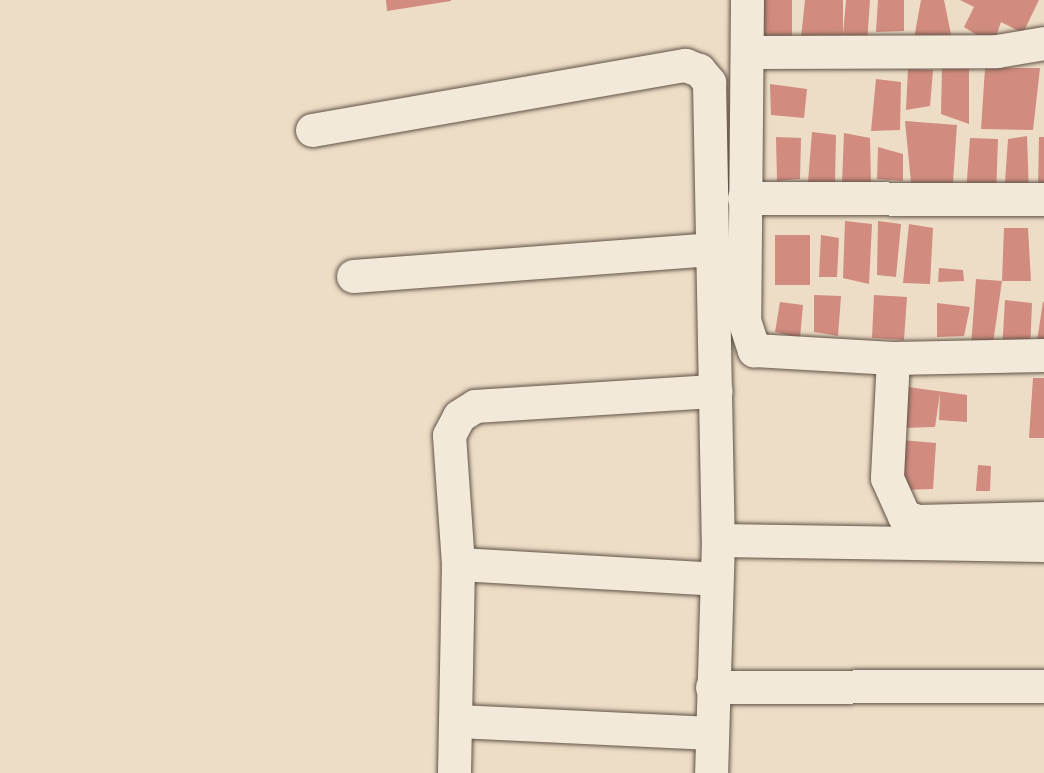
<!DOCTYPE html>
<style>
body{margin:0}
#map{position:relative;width:1044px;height:773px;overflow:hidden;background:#edddc6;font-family:"Sorts Mill Goudy",serif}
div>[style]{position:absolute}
.building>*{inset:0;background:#d18b7f}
.roads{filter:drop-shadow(0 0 2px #605246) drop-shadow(0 0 2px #605246)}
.minor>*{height:33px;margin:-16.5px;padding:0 16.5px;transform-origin:16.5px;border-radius:16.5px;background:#f3e9da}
span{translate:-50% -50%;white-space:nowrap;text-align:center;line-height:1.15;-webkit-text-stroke:6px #f3e9da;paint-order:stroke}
</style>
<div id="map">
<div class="building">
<div style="clip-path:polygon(386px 0,451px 0,451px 1px,387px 11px)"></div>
<div style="clip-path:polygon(760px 0,792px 0,792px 45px,760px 41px)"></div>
<div style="clip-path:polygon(805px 0,843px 0,843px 35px,846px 0,870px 0,867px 44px,800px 47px)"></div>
<div style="clip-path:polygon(878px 0,904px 0,904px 31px,876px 32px)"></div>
<div style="clip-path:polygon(921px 0,944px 0,953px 44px,913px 44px)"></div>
<div style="clip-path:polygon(960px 0,1039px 0,1023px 33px,1001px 22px,993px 45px,964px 27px,974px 7px)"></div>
<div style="clip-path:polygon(942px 67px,969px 68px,969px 124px,941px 114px)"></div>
<div style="clip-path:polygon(985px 68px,1040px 68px,1033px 130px,981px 129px)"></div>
<div style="clip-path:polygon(908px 69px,933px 70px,930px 106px,906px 110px)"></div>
<div style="clip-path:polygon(876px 79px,901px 82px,900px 130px,871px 131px)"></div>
<div style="clip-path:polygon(770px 84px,807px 89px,804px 118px,771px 115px)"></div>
<div style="clip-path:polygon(905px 121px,957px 125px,952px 196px,912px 193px)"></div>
<div style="clip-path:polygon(812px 132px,836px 135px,835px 183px,808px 182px)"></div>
<div style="clip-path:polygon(844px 133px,870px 138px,871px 184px,842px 184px)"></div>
<div style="clip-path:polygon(1027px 136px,1029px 194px,1004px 197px,1008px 139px)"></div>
<div style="clip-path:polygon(776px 137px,801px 138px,800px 179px,777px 181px)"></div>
<div style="clip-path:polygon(1039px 137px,1044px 137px,1044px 191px,1038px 190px)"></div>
<div style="clip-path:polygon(970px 138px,998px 139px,996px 195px,966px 193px)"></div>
<div style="clip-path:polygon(878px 147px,903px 154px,903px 181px,877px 179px)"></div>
<div style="clip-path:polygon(845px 221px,872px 224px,869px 284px,843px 278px)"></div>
<div style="clip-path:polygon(878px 221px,901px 224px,896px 277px,877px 275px)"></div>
<div style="clip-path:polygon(909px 224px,933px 228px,930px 284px,903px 283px)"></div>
<div style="clip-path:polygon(1004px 228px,1028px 228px,1031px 281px,1002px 281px)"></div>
<div style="clip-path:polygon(775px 235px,810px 235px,810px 285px,775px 285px)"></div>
<div style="clip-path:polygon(821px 235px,839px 238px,837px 277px,819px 277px)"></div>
<div style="clip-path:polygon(939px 268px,963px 270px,964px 281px,938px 282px)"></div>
<div style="clip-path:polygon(976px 279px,1002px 281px,992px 350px,971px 346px)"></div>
<div style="clip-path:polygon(814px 295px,841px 296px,838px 336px,814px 332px)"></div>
<div style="clip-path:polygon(874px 295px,907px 297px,904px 340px,872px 338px)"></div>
<div style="clip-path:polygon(1005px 300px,1032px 303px,1030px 353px,1002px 351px)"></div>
<div style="clip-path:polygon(780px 302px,803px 305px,800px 338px,775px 332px)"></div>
<div style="clip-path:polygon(1043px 302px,1044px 302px,1044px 342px,1037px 341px)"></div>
<div style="clip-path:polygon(937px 303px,970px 307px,964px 336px,937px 337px)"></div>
<div style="clip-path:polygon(1033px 378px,1044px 378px,1044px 438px,1029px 438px)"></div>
<div style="clip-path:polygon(900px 386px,967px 395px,967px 422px,939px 420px,940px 393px,935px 427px,903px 428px)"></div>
<div style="clip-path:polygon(901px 440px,936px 443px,933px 489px,900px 490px)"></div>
<div style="clip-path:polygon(978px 465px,991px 466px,990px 491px,976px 491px)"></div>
</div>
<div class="roads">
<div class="minor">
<div style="left:747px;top:0;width:320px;rotate:90.5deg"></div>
<div style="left:744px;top:320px;width:32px;rotate:72deg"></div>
<div style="left:754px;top:350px;width:139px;rotate:3.3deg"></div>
<div style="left:893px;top:358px;width:151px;rotate:-1.1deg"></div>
<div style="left:748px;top:52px;width:249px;rotate:-0.2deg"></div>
<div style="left:997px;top:51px;width:48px;rotate:-9.7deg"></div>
<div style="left:312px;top:130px;width:379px;rotate:-9.9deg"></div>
<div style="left:685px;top:65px;width:15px;rotate:20deg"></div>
<div style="left:699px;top:70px;width:16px;rotate:50deg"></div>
<div style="left:709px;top:82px;width:458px;rotate:88.9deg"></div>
<div style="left:718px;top:540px;width:233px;rotate:91.7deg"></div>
<div style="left:744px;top:198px;width:300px;rotate:0.2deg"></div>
<div style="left:353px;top:276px;width:359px;rotate:-4.3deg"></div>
<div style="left:893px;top:358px;width:120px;rotate:92.9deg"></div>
<div style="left:887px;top:478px;width:42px;rotate:65.9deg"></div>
<div style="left:904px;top:516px;width:14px;rotate:21deg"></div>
<div style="left:917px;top:521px;width:127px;rotate:-1.4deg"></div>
<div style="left:718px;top:540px;width:326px;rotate:0.9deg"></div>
<div style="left:458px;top:564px;width:258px;rotate:3.3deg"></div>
<div style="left:712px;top:687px;width:332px;rotate:-0.2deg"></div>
<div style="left:458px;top:721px;width:253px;rotate:2.7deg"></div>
<div style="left:454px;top:773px;width:209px;rotate:-88.9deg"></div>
<div style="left:458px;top:564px;width:129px;rotate:-94deg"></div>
<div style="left:449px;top:435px;width:21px;rotate:-62deg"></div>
<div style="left:459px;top:416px;width:19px;rotate:-32deg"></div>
<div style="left:475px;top:406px;width:241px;rotate:-3.6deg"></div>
</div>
</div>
</div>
